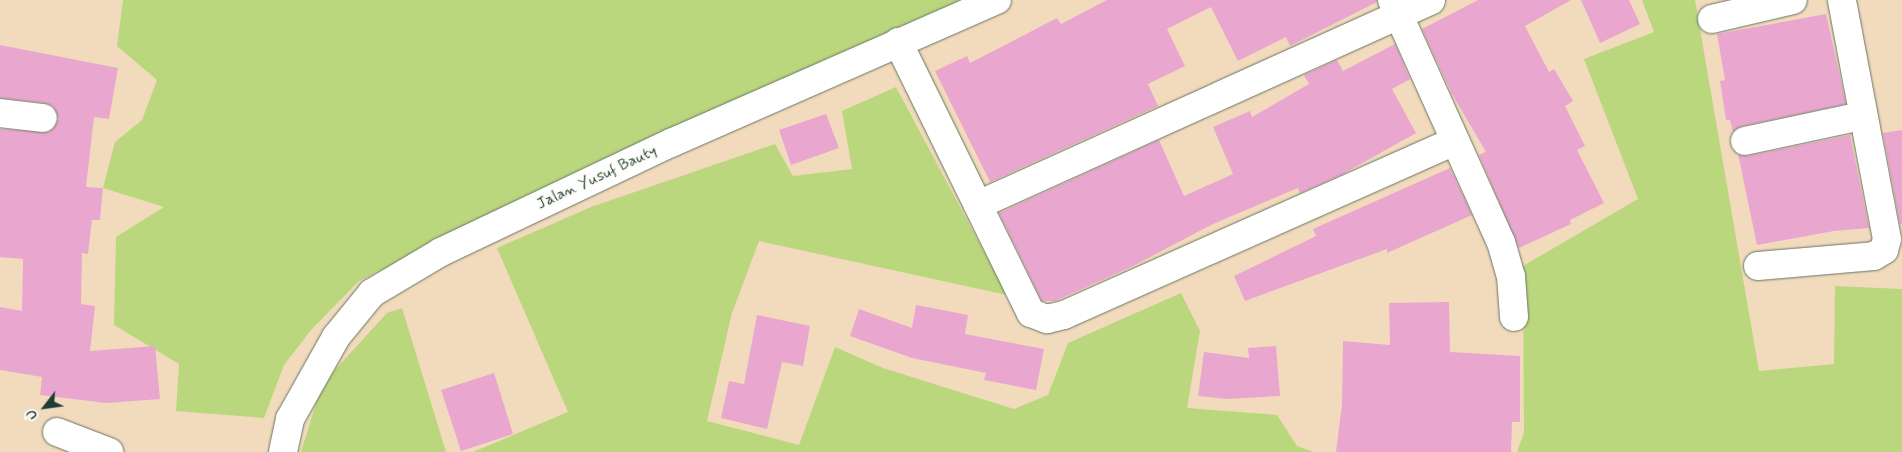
<!DOCTYPE html>
<style>
body{margin:0}
#map{position:relative;width:1902px;height:452px;overflow:hidden;background:#f2dbbc;font-family:Mynerve,sans-serif}
div>[style]{position:absolute}
.green>*{inset:0;background:#bad77d}
.building>*{inset:0;background:#e9a7d0}
.roads{filter:drop-shadow(0 0 1px #697464) drop-shadow(0 0 1px #697464)}
.minor>*{height:28px;margin:-14px;padding:0 14px;transform-origin:14px;border-radius:14px;background:#fff}
.tertiary>*{height:28px;margin:-14px;padding:0 14px;transform-origin:14px;border-radius:14px;background:#fff}
span{translate:-50% -50%;white-space:nowrap;text-align:center;line-height:1.15;-webkit-text-stroke:4.5px #fdfcf7;paint-order:stroke}
.street-label{font-size:16px;color:#1f3d34}
.north{position:absolute;left:20px;top:382px;width:50px;height:50px;-webkit-text-stroke:4px #fdfcf7;paint-order:stroke;rotate:240deg;font-size:14px;font-weight:700;line-height:20px;text-align:center;color:#1f3d34}
.north::after{content:'';display:block;margin:auto;width:18px;height:22px;background:#1f3d34;clip-path:polygon(50% 0,100% 100%,50% 72%,0 100%)}
</style>
<div id="map">
<div class="green">
<div style="clip-path:polygon(123px 0,968px 0,593px 164px,359px 281px,311px 330px,284px 365px,264px 418px,176px 411px,179px 364px,114px 325px,116px 237px,164px 207px,103px 188px,115px 142px,142px 120px,157px 80px,117px 46px)"></div>
<div style="clip-path:polygon(1642px 0,1695px 0,1759px 371px,1834px 364px,1835px 286px,1902px 289px,1902px 452px,1517px 452px,1524px 433px,1523px 266px,1638px 199px,1584px 59px,1654px 32px)"></div>
<div style="clip-path:polygon(896px 87px,1007px 295px,759px 241px,732px 313px,707px 421px,799px 445px,835px 347px,883px 368px,1014px 409px,1048px 395px,1068px 343px,1181px 293px,1200px 331px,1187px 408px,1277px 415px,1297px 446px,1314px 452px,473px 452px,568px 412px,497px 248px,591px 207px,775px 144px,793px 176px,852px 169px,842px 111px)"></div>
<div style="clip-path:polygon(402px 308px,446px 452px,301px 452px,322px 384px,387px 313px)"></div>
</div>
<div class="building">
<div style="clip-path:polygon(1107px 0,1377px 0,1377px 2px,1290px 46px,1286px 37px,1238px 61px,1211px 7px,1167px 29px,1185px 66px,1148px 84px,1158px 106px,990px 182px,935px 71px,967px 56px,970px 63px,1057px 18px,1061px 24px)"></div>
<div style="clip-path:polygon(1478px 0,1571px 0,1525px 26px,1549px 72px,1554px 69px,1573px 101px,1565px 106px,1585px 146px,1577px 150px,1604px 203px,1570px 220px,1571px 224px,1519px 248px,1479px 155px,1486px 152px,1452px 94px,1422px 29px)"></div>
<div style="clip-path:polygon(1581px 0,1629px 0,1640px 24px,1600px 43px)"></div>
<div style="clip-path:polygon(1826px 14px,1846px 104px,1742px 126px,1733px 132px,1730px 120px,1726px 120px,1720px 81px,1725px 80px,1717px 34px)"></div>
<div style="clip-path:polygon(1395px 44px,1410px 79px,1392px 89px,1416px 133px,1341px 175px,1300px 193px,1298px 188px,1213px 224px,1133px 266px,1055px 301px,1042px 301px,999px 213px,1159px 140px,1184px 196px,1233px 174px,1213px 127px,1250px 111px,1252px 117px,1309px 84px,1304px 75px,1337px 60px,1343px 71px)"></div>
<div style="clip-path:polygon(0 45px,118px 68px,109px 119px,94px 117px,86px 187px,103px 188px,100px 220px,92px 220px,88px 254px,82px 253px,81px 304px,95px 306px,90px 351px,155px 346px,160px 399px,106px 403px,40px 395px,42px 377px,0 370px,0 307px,22px 311px,23px 259px,0 257px,0 129px,49px 132px,59px 119px,53px 106px,45px 103px,0 98px)"></div>
<div style="clip-path:polygon(826px 114px,839px 148px,791px 165px,779px 130px)"></div>
<div style="clip-path:polygon(1902px 130px,1902px 224px,1900px 224px,1883px 133px)"></div>
<div style="clip-path:polygon(1850px 135px,1869px 228px,1834px 231px,1757px 245px,1738px 154px,1748px 156px)"></div>
<div style="clip-path:polygon(1450px 168px,1472px 215px,1387px 253px,1387px 249px,1245px 301px,1234px 276px,1316px 236px,1313px 229px)"></div>
<div style="clip-path:polygon(1449px 302px,1450px 352px,1520px 356px,1520px 422px,1512px 422px,1511px 452px,1336px 452px,1342px 404px,1343px 341px,1390px 345px,1389px 303px)"></div>
<div style="clip-path:polygon(916px 305px,968px 315px,965px 334px,1044px 349px,1036px 390px,984px 380px,986px 373px,912px 358px,850px 336px,859px 309px,912px 328px)"></div>
<div style="clip-path:polygon(757px 315px,810px 326px,803px 366px,782px 362px,767px 429px,721px 418px,729px 381px,744px 384px)"></div>
<div style="clip-path:polygon(1276px 346px,1280px 396px,1227px 399px,1198px 396px,1204px 352px,1249px 358px,1248px 348px)"></div>
<div style="clip-path:polygon(494px 373px,513px 434px,461px 451px,441px 390px)"></div>
</div>
<div class="roads">
<div class="minor">
<div style="left:1392px;top:0;width:265px;rotate:65.8deg"></div>
<div style="left:1501px;top:242px;width:35px;rotate:74deg"></div>
<div style="left:1511px;top:276px;width:41px;rotate:85.8deg"></div>
<div style="left:1712px;top:19px;width:83px;rotate:-13.2deg"></div>
<div style="left:898px;top:42px;width:302px;rotate:63.9deg"></div>
<div style="left:1031px;top:313px;width:17px;rotate:21deg"></div>
<div style="left:1047px;top:319px;width:17px;rotate:-13deg"></div>
<div style="left:1064px;top:315px;width:428px;rotate:-24deg"></div>
<div style="left:0;top:113px;width:43px;rotate:6.6deg"></div>
<div style="left:1745px;top:141px;width:120px;rotate:-12.1deg"></div>
<div style="left:978px;top:205px;width:497px;rotate:-24.3deg"></div>
<div style="left:1758px;top:266px;width:116px;rotate:-4.9deg"></div>
<div style="left:1874px;top:256px;width:12px;rotate:-31deg"></div>
<div style="left:1884px;top:250px;width:11px;rotate:-75deg"></div>
<div style="left:1887px;top:239px;width:243px;rotate:-100.7deg"></div>
<div style="left:57px;top:432px;width:56px;rotate:21deg"></div>
</div>
<div class="tertiary">
<div style="left:283px;top:452px;width:34px;rotate:-78deg"></div>
<div style="left:290px;top:419px;width:94px;rotate:-60.7deg"></div>
<div style="left:336px;top:337px;width:57px;rotate:-50.7deg"></div>
<div style="left:372px;top:293px;width:80px;rotate:-30.7deg"></div>
<div style="left:441px;top:252px;width:255px;rotate:-25.4deg"></div>
<div style="left:671px;top:143px;width:356px;rotate:-23.7deg"></div>
</div>
</div>
<div class="street-label">
<span style="left:597px;top:178px;rotate:-25deg">Jalan Yusuf Bauty</span>
</div>
<div class="north">U</div>
</div>
